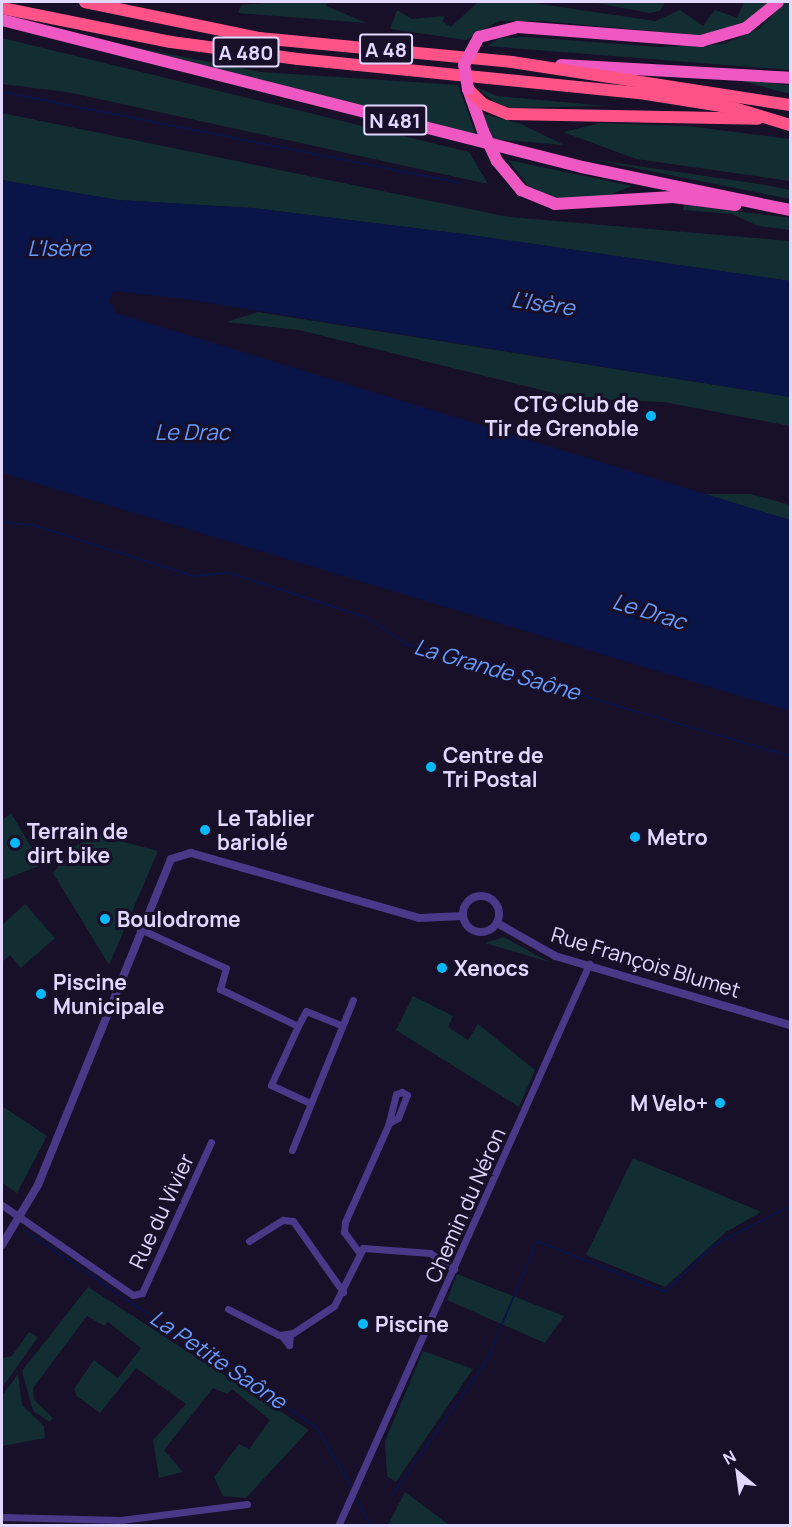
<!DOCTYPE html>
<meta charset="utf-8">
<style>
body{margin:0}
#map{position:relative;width:792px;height:1527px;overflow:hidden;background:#180f28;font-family:Manrope,sans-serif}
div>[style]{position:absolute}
.green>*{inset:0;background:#122e33}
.water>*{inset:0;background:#091548}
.stream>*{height:2px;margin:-1px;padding:0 1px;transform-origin:1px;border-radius:1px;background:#091548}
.minor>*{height:7px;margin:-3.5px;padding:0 3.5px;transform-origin:3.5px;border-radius:3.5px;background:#4a3988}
.tertiary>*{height:8px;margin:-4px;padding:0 4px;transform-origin:4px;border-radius:4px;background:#4a3988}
.tertiary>.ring{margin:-4px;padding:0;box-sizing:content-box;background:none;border:8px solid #4a3988;border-radius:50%}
.trunk>*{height:12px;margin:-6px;padding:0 6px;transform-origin:6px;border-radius:6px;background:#ef58c2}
.motorway>*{height:12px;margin:-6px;padding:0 6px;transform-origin:6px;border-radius:6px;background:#ff5286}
.trunk-bridge>*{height:12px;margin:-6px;padding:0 6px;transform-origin:6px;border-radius:6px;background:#ef58c2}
.dots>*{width:16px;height:16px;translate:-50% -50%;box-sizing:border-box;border:3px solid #180f28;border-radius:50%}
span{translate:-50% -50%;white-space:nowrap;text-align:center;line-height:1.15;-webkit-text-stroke:6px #180f28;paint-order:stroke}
.shield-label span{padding:2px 4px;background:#180f28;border:2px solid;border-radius:4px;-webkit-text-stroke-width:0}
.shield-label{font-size:20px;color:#e2d7ff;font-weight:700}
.poi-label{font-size:21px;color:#e2d7ff;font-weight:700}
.right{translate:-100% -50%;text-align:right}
.left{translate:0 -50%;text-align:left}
.street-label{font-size:21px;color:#e2d7ff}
.water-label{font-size:22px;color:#659cff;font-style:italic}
.frame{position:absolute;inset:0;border:3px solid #e2d7ff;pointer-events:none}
.north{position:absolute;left:708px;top:1443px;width:60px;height:60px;-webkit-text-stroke:4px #180f28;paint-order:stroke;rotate:331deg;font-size:16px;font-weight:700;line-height:24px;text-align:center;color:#e2d7ff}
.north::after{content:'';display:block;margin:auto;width:21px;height:27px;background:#e2d7ff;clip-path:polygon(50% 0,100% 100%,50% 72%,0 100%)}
</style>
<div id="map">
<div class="green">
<div style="clip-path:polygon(276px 2px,327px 2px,326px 6px,367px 23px,238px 13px,241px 5px)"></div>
<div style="clip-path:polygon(478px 2px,527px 2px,655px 21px,680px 10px,703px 26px,715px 10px,737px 18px,744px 2px,771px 2px,751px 20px,708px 36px,542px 21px,499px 21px,466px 40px,390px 29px,397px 10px,412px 19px,445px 16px,442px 21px,451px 27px)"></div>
<div style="clip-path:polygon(665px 2px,660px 11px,649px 13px,597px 3px)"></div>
<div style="clip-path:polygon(785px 2px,790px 2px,790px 70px,487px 46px,500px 38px,526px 37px,659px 47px,724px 44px,760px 28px)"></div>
<div style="clip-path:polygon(2px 38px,469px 152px,488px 184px,67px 92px,2px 84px)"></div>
<div style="clip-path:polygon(133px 47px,261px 72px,458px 85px,476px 135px)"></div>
<div style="clip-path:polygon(738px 80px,790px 85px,790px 94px)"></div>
<div style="clip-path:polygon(476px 87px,497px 96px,606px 106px,502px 108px)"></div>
<div style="clip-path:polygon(2px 113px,509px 217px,790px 241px,790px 281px,464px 234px,252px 208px,118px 200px,2px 180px)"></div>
<div style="clip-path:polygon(483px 114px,521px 124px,564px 145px,493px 139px)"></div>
<div style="clip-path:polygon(601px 123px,687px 126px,790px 139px,790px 181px,636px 159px,563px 132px)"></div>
<div style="clip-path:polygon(590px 159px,765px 185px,790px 190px,790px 199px)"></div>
<div style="clip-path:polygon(508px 160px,632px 186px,597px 200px,552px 199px,530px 188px)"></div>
<div style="clip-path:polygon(684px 205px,790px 218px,790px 230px,758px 226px,732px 214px,683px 210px)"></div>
<div style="clip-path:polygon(258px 312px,790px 397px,790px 426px,664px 402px,574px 398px,299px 330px,226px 322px)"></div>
<div style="clip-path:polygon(704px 494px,751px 494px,790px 505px,790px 520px)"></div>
<div style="clip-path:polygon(11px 813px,42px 865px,2px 880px,2px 820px)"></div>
<div style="clip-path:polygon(98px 835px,158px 851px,109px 965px,53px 873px,73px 847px)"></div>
<div style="clip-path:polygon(25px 904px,55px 938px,21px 968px,10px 955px,2px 962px,2px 925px)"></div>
<div style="clip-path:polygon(504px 937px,536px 955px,552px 963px,485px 943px)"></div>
<div style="clip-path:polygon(413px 996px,453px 1016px,448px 1027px,468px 1040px,478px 1024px,535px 1070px,519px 1107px,396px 1030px)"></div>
<div style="clip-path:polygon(2px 1106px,47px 1136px,17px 1193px,2px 1183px)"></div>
<div style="clip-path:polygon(633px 1158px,759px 1211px,761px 1212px,726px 1232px,665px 1287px,586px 1255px)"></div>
<div style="clip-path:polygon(457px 1274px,564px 1316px,545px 1343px,447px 1300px)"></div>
<div style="clip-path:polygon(88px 1287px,309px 1430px,246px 1498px,223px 1496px,214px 1477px,239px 1444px,249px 1449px,270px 1420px,232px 1389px,227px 1394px,213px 1388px,164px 1450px,183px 1472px,159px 1478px,153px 1440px,186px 1404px,136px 1368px,100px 1413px,77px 1396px,74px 1389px,94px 1360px,118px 1378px,141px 1348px,108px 1322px,104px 1326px,87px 1316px,33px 1388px,34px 1400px,53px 1418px,50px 1422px,33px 1411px,22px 1371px)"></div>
<div style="clip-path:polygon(29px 1332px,38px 1337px,2px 1388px,2px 1358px,12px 1356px)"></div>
<div style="clip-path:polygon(423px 1351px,473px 1369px,396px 1482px,387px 1476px,385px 1441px)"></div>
<div style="clip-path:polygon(18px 1374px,22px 1405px,44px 1426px,45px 1438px,2px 1446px,2px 1396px)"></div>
<div style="clip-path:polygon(405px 1492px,449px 1525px,388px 1525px)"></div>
</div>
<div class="water">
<div style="clip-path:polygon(2px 180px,118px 200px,252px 208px,464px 234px,790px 281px,790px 397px,185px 299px,114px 291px,109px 301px,116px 313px,790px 520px,790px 711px,2px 473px)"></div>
</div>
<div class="stream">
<div style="left:2px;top:92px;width:468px;rotate:11.2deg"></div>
<div style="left:2px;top:522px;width:31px;rotate:6deg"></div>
<div style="left:33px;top:525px;width:168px;rotate:17.7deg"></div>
<div style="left:193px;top:576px;width:37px;rotate:-5deg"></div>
<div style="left:230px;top:573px;width:145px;rotate:18.1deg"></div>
<div style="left:368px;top:618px;width:48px;rotate:34deg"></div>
<div style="left:408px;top:645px;width:398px;rotate:16.2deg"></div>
<div style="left:25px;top:1231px;width:352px;rotate:34deg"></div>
<div style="left:317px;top:1428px;width:69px;rotate:59.7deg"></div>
<div style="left:354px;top:1494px;width:36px;rotate:62deg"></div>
<div style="left:392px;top:1495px;width:165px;rotate:-54.9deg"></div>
<div style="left:487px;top:1360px;width:129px;rotate:-67.2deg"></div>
<div style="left:537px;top:1241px;width:138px;rotate:21.7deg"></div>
<div style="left:665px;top:1292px;width:68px;rotate:-43.8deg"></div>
<div style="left:714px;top:1245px;width:85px;rotate:-27.2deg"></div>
</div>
<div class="minor">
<div style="left:140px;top:929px;width:94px;rotate:24.4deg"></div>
<div style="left:226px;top:968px;width:22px;rotate:106deg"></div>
<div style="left:220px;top:989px;width:86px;rotate:25.4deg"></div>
<div style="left:298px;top:1026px;width:17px;rotate:-62deg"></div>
<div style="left:306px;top:1011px;width:38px;rotate:22deg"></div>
<div style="left:298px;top:1026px;width:65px;rotate:114.6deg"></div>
<div style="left:271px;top:1085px;width:43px;rotate:24.8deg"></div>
<div style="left:292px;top:1150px;width:162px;rotate:-67.9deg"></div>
<div style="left:2px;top:1205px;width:159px;rotate:34.5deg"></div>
<div style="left:133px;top:1295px;width:9px;rotate:-13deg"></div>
<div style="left:142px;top:1293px;width:166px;rotate:-65.4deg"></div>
<div style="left:249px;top:1241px;width:40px;rotate:-32deg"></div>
<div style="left:283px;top:1220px;width:10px;rotate:6deg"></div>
<div style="left:293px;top:1221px;width:87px;rotate:54.8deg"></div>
<div style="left:358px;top:1251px;width:24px;rotate:-126deg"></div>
<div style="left:344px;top:1232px;width:10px;rotate:-84deg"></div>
<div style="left:345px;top:1222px;width:108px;rotate:-66deg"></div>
<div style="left:389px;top:1123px;width:10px;rotate:-29deg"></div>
<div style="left:398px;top:1118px;width:25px;rotate:-69deg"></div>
<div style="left:407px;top:1095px;width:6px;rotate:-149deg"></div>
<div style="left:402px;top:1092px;width:6px;rotate:162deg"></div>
<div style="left:396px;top:1094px;width:30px;rotate:104deg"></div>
<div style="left:228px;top:1309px;width:57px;rotate:27deg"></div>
<div style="left:279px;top:1335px;width:14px;rotate:-8deg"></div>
<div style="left:293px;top:1333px;width:49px;rotate:-33.4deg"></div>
<div style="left:334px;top:1306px;width:65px;rotate:-63.4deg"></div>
<div style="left:363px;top:1248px;width:67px;rotate:4.3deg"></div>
<div style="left:430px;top:1253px;width:29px;rotate:34deg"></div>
<div style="left:281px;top:1335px;width:13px;rotate:51deg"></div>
<div style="left:289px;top:1345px;width:11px;rotate:-85deg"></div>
<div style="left:2px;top:1517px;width:119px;rotate:1.4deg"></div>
<div style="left:121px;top:1520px;width:127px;rotate:-7.2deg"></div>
<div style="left:338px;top:1526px;width:616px;rotate:-65.93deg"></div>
</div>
<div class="tertiary">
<div class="ring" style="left:463px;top:896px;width:28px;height:28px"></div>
<div style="left:497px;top:923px;width:67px;rotate:29.6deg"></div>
<div style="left:555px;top:956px;width:245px;rotate:16.4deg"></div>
<div style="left:2px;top:1245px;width:70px;rotate:-59deg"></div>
<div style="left:38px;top:1185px;width:352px;rotate:-67.8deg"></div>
<div style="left:171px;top:859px;width:21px;rotate:-17deg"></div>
<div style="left:191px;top:853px;width:237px;rotate:15.9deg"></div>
<div style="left:419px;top:918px;width:44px;rotate:-2.6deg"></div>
</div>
<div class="trunk">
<div style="left:2px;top:20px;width:598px;rotate:14.22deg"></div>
<div style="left:582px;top:167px;width:212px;rotate:11.7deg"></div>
<div style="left:479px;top:37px;width:40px;rotate:-14.4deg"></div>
<div style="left:518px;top:27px;width:184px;rotate:4.4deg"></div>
<div style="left:701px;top:41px;width:47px;rotate:-16.1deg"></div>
<div style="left:746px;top:28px;width:41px;rotate:-39.1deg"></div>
<div style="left:561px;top:65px;width:229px;rotate:3.2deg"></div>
<div style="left:468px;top:89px;width:45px;rotate:70.3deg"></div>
<div style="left:497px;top:161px;width:38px;rotate:50deg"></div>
<div style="left:521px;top:190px;width:37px;rotate:22deg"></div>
<div style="left:555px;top:204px;width:118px;rotate:-3.4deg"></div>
<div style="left:673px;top:197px;width:63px;rotate:7.4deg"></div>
</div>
<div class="motorway">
<div style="left:85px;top:2px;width:178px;rotate:11.7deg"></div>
<div style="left:259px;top:38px;width:254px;rotate:5.4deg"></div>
<div style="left:512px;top:62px;width:281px;rotate:8.8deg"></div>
<div style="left:2px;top:8px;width:172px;rotate:11.4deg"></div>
<div style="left:171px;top:42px;width:128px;rotate:7.6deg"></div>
<div style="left:298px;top:59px;width:344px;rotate:5.7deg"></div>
<div style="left:640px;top:93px;width:95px;rotate:9.1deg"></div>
<div style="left:734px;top:108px;width:59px;rotate:16.9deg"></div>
<div style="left:468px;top:89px;width:21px;rotate:45deg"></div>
<div style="left:483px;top:104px;width:27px;rotate:22deg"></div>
<div style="left:508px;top:114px;width:250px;rotate:1.1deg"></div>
</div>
<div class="trunk-bridge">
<div style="left:468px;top:89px;width:24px;rotate:-99deg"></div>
<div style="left:464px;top:65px;width:32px;rotate:-62deg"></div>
<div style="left:483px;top:131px;width:33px;rotate:65deg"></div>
</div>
<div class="dots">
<div style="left:651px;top:416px;background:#03b9ff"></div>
<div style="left:431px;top:767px;background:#03b9ff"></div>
<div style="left:205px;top:830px;background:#03b9ff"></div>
<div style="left:635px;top:837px;background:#03b9ff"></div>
<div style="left:15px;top:843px;background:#03b9ff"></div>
<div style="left:105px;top:919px;background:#03b9ff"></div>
<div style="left:442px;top:968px;background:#03b9ff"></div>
<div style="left:41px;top:994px;background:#03b9ff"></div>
<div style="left:720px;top:1103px;background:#03b9ff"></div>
<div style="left:363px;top:1324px;background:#03b9ff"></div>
</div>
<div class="shield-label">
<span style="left:386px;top:49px">A 48</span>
<span style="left:246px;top:52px">A 480</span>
<span style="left:395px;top:120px">N 481</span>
</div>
<div class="poi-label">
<span class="right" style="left:639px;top:416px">CTG Club de<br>Tir de Grenoble</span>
<span class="left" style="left:443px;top:767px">Centre de<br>Tri Postal</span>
<span class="left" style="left:217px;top:830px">Le Tablier<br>bariolé</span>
<span class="left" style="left:27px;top:843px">Terrain de<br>dirt bike</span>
<span class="left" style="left:647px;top:837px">Metro</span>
<span class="left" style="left:117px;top:919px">Boulodrome</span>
<span class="left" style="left:454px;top:968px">Xenocs</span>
<span class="left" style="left:53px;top:994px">Piscine<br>Municipale</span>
<span class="right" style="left:708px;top:1103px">M Velo+</span>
<span class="left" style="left:375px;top:1324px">Piscine</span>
</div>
<div class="street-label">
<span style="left:646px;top:962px;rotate:17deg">Rue François Blumet</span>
<span style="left:465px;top:1205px;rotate:-66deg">Chemin du Néron</span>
<span style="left:161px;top:1211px;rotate:-65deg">Rue du Vivier</span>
</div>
<div class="water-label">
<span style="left:59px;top:249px">L'Isère</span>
<span style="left:543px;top:304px;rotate:8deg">L'Isère</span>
<span style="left:192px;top:433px">Le Drac</span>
<span style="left:649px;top:612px;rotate:17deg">Le Drac</span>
<span style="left:497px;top:670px;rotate:16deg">La Grande Saône</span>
<span style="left:218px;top:1360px;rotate:34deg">La Petite Saône</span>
</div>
<div class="frame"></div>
<div class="north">N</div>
</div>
